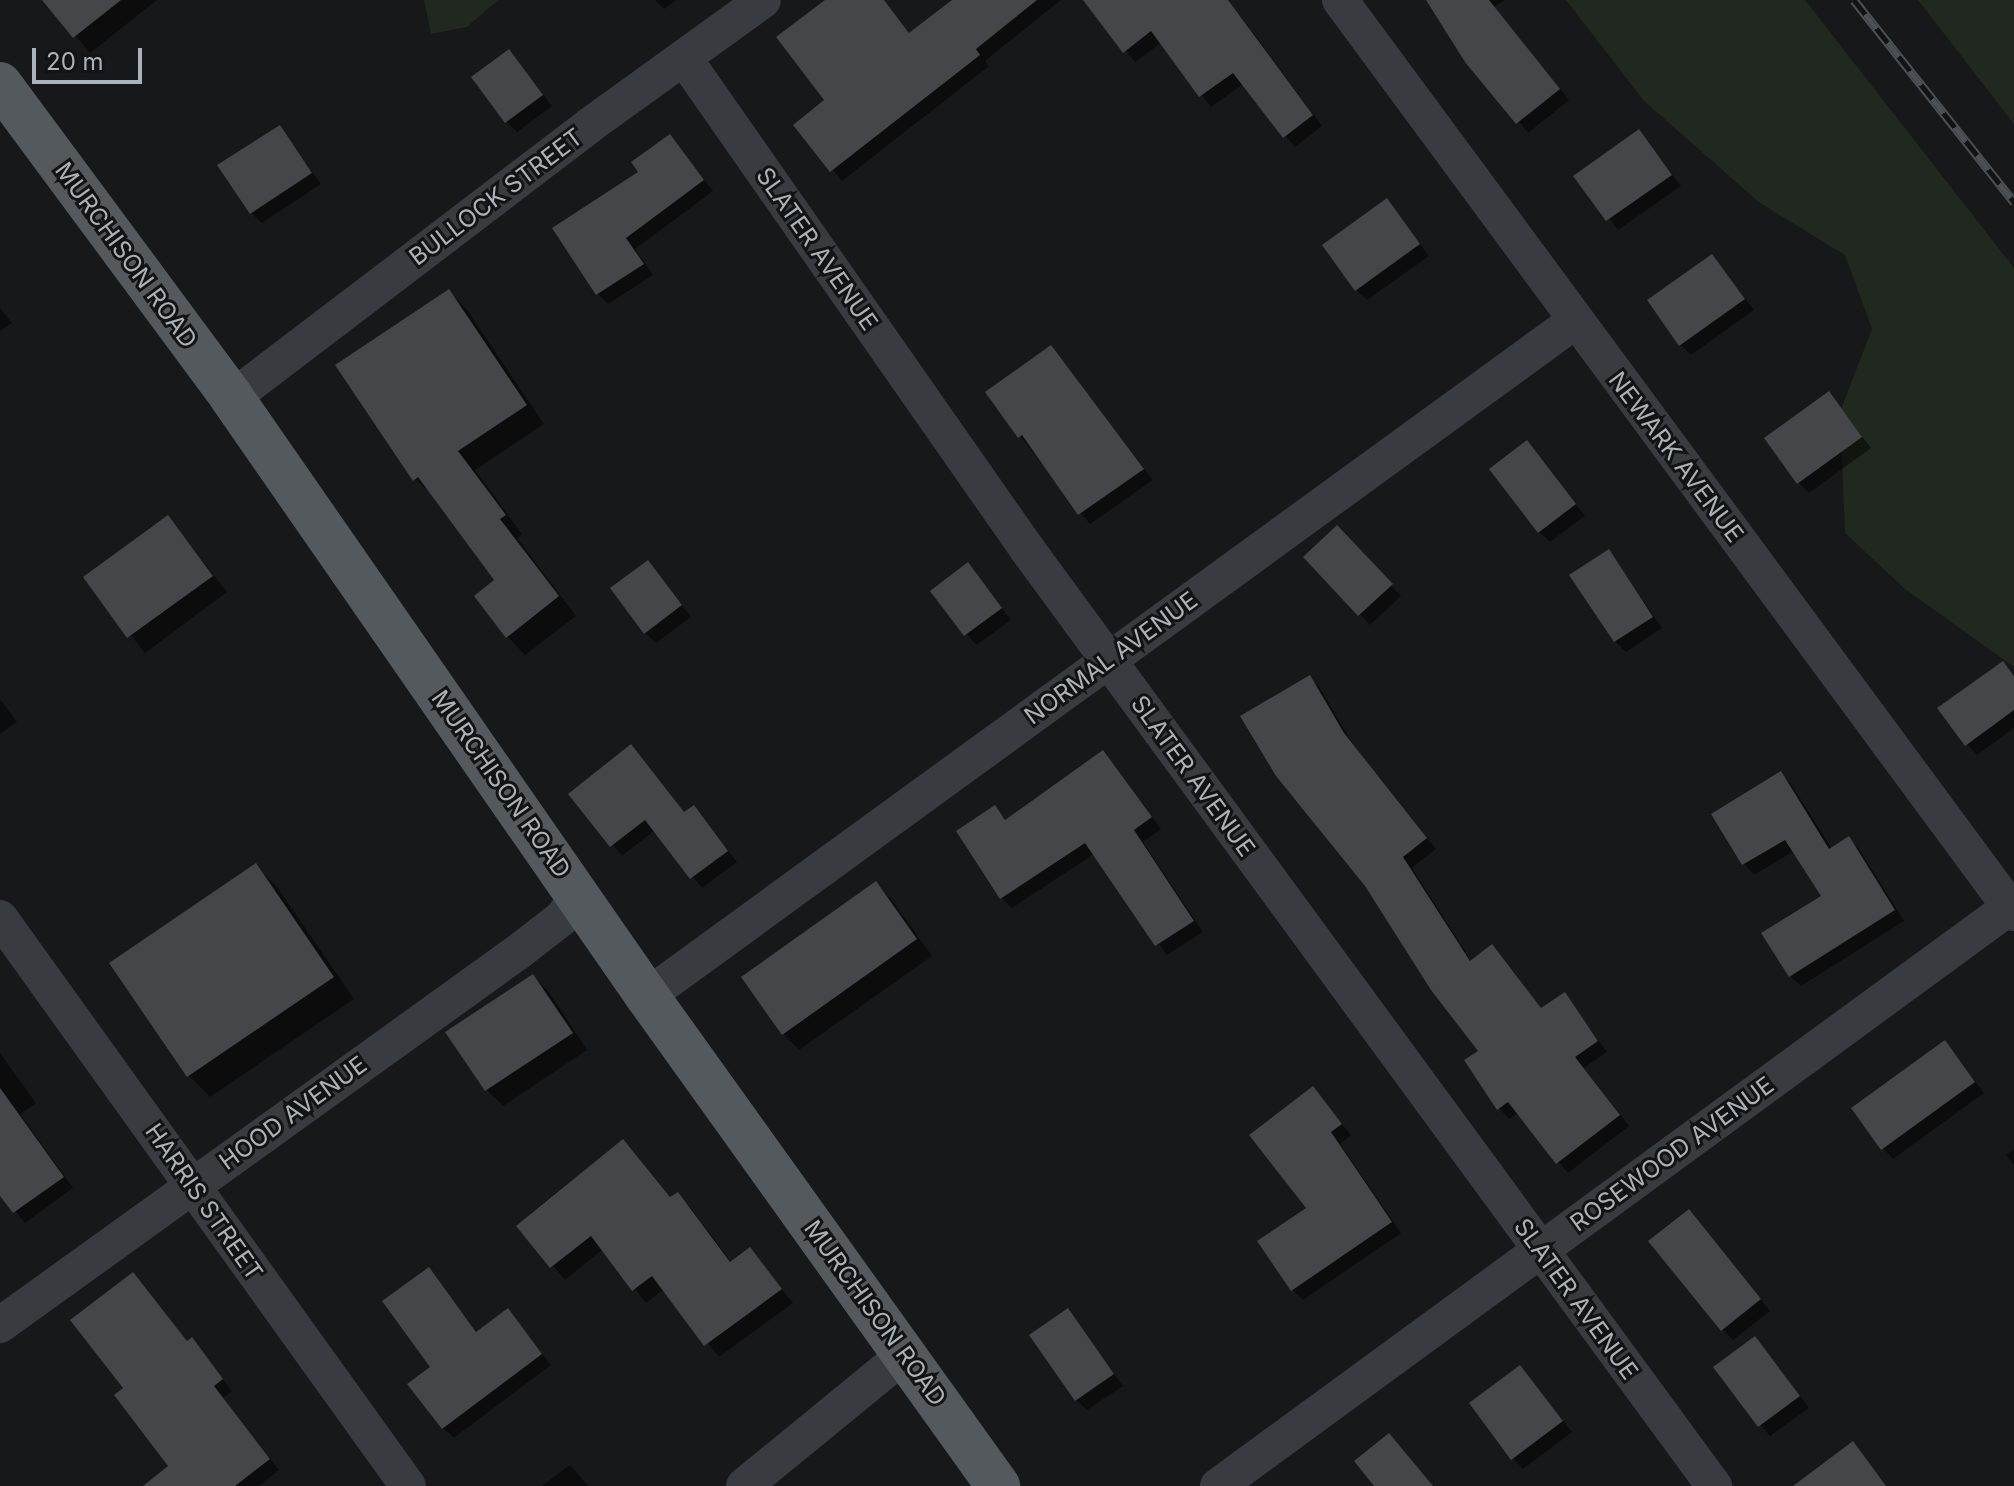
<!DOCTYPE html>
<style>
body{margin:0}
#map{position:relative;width:2014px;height:1486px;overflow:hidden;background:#17181a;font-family:Inter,sans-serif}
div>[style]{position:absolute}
.green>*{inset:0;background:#20281f}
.shadow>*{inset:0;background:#0007}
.building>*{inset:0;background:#44464a}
.street>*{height:36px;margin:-18px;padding:0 18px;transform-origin:18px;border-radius:18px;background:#383b3f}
.primary>*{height:44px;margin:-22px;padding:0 22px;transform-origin:22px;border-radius:22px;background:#54595e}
.rail>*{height:9px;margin-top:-4.5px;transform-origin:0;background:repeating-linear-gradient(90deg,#121315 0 18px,#4b5054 0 36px);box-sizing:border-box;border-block:2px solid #4b5054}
span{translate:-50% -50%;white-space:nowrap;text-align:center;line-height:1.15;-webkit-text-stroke:6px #121315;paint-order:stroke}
.street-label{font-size:24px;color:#aab3b9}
.scale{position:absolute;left:32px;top:48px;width:110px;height:36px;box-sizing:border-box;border:4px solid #aab3b9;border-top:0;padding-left:10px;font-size:24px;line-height:28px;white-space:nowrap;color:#aab3b9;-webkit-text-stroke:6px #121315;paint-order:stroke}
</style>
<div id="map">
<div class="green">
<div style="clip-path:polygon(498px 0,467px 27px,431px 34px,424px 0)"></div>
<div style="clip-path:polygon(1566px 0,1805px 0,2014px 268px,2014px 667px,1905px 589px,1845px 533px,1840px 412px,1872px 329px,1845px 255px,1760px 203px,1644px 101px)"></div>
<div style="clip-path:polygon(1918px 0,2014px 0,2014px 124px,2007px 115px)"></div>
</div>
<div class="shadow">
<div style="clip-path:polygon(45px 0,157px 0,90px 53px)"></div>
<div style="clip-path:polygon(655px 0,676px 0,664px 9px)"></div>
<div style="clip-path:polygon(828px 0,884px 0,911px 35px,953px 0,1061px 0,985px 61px,989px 66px,842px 181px,796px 125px,827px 101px)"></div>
<div style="clip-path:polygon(1085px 0,1219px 0,1242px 18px,1322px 126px,1295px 147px,1243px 84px,1211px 107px,1162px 42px,1135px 62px)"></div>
<div style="clip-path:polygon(1427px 0,1505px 0,1494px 7px,1569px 100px,1528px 133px)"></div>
<div style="clip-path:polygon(509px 51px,552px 106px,517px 132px,507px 122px)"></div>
<div style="clip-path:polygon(279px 127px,321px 184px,262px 223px,251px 213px)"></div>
<div style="clip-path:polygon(1639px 132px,1681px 186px,1618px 230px,1576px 176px)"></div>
<div style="clip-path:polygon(670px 137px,713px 191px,635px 249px,653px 275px,608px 304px,598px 294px,641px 172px)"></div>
<div style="clip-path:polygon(1387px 201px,1429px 256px,1367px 300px,1356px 290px)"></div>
<div style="clip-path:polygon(1712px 256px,1754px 310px,1691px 355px,1681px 345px)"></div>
<div style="clip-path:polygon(449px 291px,467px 310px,544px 424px,475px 470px,522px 534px,517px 538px,576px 616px,525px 655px,507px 636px,497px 581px,435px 497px,415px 479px)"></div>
<div style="clip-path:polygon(0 308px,12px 323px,0 331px)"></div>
<div style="clip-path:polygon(1051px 348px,1153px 480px,1090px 524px,1020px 436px)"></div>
<div style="clip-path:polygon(1829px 394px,1871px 448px,1809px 493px,1798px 482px)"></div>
<div style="clip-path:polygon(1527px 443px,1585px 516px,1550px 542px,1539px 532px)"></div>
<div style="clip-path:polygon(168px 517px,227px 592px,145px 653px,86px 578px)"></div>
<div style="clip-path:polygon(1337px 528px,1401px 596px,1370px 625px,1305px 557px)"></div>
<div style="clip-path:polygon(1609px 552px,1662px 628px,1626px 652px,1615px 641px)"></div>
<div style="clip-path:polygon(648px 562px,691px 617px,656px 643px,645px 633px)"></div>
<div style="clip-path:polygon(968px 565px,1011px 620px,976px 645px,933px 591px)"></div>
<div style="clip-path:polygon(2003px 663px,2014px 675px,2014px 728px,1977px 755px,1967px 744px)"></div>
<div style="clip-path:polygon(1310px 678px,1320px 688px,1354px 746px,1436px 849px,1412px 868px,1472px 962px,1492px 947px,1542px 1010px,1565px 994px,1607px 1052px,1584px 1068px,1629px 1126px,1568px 1173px,1518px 1113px,1509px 1119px,1499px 1108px,1480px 1052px)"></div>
<div style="clip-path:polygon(0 699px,17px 722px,0 734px)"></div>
<div style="clip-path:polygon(1103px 753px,1161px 829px,1143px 842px,1203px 932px,1167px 955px,1094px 854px,1012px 908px,1002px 898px,995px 808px,1007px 821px)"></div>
<div style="clip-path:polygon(1781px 773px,1791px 784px,1832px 849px,1848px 839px,1859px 849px,1904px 921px,1801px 986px,1790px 976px,1823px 897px,1794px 851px,1754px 875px,1744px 864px,1713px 814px)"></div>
<div style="clip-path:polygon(571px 794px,685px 814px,694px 808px,737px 862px,702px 888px,655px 830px,622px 856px)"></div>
<div style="clip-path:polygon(256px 866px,277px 887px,354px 999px,210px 1097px,189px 1076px)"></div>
<div style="clip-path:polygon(876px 884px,892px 900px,932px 956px,799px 1050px,783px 1034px)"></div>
<div style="clip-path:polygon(533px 976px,549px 992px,587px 1050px,503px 1106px,487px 1090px,448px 1032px)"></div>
<div style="clip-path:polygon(1945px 1043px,1984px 1093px,1893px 1159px,1883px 1148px)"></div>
<div style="clip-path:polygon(0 1053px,36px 1103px,20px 1114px,73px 1188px,25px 1223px,0 1192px)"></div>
<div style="clip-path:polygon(1313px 1089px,1351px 1135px,1340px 1144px,1401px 1233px,1303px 1300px,1292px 1289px,1309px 1209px)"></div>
<div style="clip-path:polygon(2014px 1149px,2014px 1165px,2006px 1155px)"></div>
<div style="clip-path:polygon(636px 1155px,672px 1199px,678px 1194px,690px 1207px,732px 1263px,750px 1250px,793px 1303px,719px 1357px,664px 1289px,646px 1303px,603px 1249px,565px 1280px,519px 1226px)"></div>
<div style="clip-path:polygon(1699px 1222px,1770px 1311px,1733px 1340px,1722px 1329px)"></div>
<div style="clip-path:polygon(429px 1270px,478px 1333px,508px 1311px,551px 1365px,454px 1438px,443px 1428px,433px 1367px)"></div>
<div style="clip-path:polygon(1068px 1311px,1123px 1386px,1087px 1410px,1076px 1400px)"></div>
<div style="clip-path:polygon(192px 1340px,232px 1391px,223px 1398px,279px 1470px,259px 1486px,156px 1486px,171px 1467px,188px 1343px)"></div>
<div style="clip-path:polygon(1765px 1349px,1809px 1408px,1770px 1436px,1715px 1368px)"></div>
<div style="clip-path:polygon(1520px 1367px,1572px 1432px,1523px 1469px,1513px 1458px)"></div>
<div style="clip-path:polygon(570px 1465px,588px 1486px,542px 1486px)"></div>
</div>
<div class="building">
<div style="clip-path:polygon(42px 0,121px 0,73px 38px)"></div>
<div style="clip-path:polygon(825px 0,884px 0,909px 33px,952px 0,1037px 0,976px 49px,980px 55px,830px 172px,793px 125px,824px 100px,776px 37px)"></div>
<div style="clip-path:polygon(1083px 0,1228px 0,1313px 115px,1283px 138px,1233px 73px,1199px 97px,1151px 31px,1123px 53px)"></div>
<div style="clip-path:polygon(1426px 0,1489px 0,1560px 89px,1516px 124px,1465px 62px)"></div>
<div style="clip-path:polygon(509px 49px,543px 95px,505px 123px,471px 77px)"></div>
<div style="clip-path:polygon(280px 125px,312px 173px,250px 214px,217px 165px)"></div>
<div style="clip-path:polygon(1639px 129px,1672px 175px,1606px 221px,1573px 176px)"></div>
<div style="clip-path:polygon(670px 134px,704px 180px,626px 238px,644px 264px,596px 295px,552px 228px,638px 172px,631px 162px)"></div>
<div style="clip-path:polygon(1387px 198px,1420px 244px,1355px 291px,1322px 245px)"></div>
<div style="clip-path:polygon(1712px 254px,1745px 299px,1679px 346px,1647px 300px)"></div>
<div style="clip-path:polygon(449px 289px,527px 405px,458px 451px,506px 515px,500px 519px,559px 596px,506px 638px,474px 596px,494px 580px,418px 477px,413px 481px,335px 365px)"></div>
<div style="clip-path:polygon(1051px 345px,1144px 469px,1078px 515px,1022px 435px,1018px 438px,985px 392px)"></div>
<div style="clip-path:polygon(1829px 391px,1862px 437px,1797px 484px,1764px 438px)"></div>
<div style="clip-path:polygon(1527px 440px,1576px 504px,1538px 533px,1489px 469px)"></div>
<div style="clip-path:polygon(168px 515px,213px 576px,127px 638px,83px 577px)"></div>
<div style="clip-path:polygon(1337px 525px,1393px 584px,1358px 616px,1303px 557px)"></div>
<div style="clip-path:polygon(1609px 549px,1653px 617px,1614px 642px,1569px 575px)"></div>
<div style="clip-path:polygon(648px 560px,682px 605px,644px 634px,610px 588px)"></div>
<div style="clip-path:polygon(968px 562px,1002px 608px,964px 636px,930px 591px)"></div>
<div style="clip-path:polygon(2003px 661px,2014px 676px,2014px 710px,1965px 746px,1937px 708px)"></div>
<div style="clip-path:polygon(1310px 675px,1344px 733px,1427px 838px,1403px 857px,1470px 961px,1492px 944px,1541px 1008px,1565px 992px,1598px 1041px,1575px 1057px,1620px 1115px,1556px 1164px,1508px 1102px,1497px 1110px,1464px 1060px,1478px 1051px,1431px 990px,1365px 886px,1276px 776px,1240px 716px)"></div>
<div style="clip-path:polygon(631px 744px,684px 812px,694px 805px,728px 851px,690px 879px,645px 820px,610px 847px,568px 794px)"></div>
<div style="clip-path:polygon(1103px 750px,1152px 817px,1134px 830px,1194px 921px,1155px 946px,1085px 843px,1000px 899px,956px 831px,995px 805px,1005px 820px)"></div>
<div style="clip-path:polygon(1781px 771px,1829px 849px,1849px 836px,1895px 910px,1789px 977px,1761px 933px,1821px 896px,1785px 840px,1742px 865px,1711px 814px)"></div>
<div style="clip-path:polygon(256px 863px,334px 977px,187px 1077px,109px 963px)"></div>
<div style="clip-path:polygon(876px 881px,917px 939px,782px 1035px,741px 977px)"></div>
<div style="clip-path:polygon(533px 974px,573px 1033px,485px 1091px,445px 1032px)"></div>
<div style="clip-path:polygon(1945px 1040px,1975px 1082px,1881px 1150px,1851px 1108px)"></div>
<div style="clip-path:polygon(1313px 1086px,1342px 1124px,1331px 1132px,1392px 1222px,1291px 1291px,1257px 1241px,1306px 1208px,1249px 1135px)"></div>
<div style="clip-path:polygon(0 1088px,64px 1177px,13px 1213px,0 1196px)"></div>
<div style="clip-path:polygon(623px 1139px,670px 1197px,678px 1192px,730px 1262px,750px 1247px,782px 1289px,704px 1346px,652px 1276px,632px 1291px,591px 1236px,550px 1268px,516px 1226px)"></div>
<div style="clip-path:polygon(1689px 1209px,1761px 1299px,1721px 1331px,1648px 1241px)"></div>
<div style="clip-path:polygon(429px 1267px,476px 1332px,508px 1308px,542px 1354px,442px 1429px,407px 1384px,430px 1367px,382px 1301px)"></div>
<div style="clip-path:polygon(133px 1272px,187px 1341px,192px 1337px,223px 1379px,214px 1386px,270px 1459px,235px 1486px,143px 1486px,168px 1466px,114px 1395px,123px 1388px,70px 1320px)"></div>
<div style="clip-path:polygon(1068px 1308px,1114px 1374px,1075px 1401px,1029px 1335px)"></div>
<div style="clip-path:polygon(1755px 1336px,1800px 1396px,1758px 1427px,1713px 1367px)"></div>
<div style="clip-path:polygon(1520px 1365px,1563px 1421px,1511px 1460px,1469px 1403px)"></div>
<div style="clip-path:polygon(1389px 1433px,1433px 1486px,1374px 1486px,1354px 1461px)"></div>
<div style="clip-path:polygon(1853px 1441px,1886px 1486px,1793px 1486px)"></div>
</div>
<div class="street">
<div style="left:1340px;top:0;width:1135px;rotate:53.56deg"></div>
<div style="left:684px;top:58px;width:599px;rotate:55.06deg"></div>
<div style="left:1027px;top:549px;width:1162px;rotate:53.75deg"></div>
<div style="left:232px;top:398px;width:450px;rotate:-37.3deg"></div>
<div style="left:590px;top:125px;width:213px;rotate:-35.8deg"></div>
<div style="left:0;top:918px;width:699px;rotate:54.31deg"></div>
<div style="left:647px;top:996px;width:1148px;rotate:-36.03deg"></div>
<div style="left:0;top:1325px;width:638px;rotate:-35.76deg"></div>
<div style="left:518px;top:952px;width:56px;rotate:-37.7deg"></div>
<div style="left:562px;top:918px;width:29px;rotate:-54deg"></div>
<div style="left:744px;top:1486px;width:208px;rotate:-39.3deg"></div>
<div style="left:1218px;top:1486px;width:981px;rotate:-36.17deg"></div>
</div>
<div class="primary">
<div style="left:0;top:84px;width:390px;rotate:53.5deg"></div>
<div style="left:232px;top:398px;width:728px;rotate:55.24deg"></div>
<div style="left:647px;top:996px;width:603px;rotate:54.38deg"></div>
</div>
<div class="rail">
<div style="left:1854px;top:0;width:258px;rotate:51.6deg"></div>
</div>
<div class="street-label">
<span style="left:496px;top:197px;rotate:-37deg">BULLOCK STREET</span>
<span style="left:817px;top:249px;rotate:55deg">SLATER AVENUE</span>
<span style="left:126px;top:255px;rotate:54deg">MURCHISON ROAD</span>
<span style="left:1676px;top:457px;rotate:53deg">NEWARK AVENUE</span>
<span style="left:1111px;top:658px;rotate:-36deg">NORMAL AVENUE</span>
<span style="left:1193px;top:776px;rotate:54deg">SLATER AVENUE</span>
<span style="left:501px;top:784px;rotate:55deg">MURCHISON ROAD</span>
<span style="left:293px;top:1113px;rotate:-36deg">HOOD AVENUE</span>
<span style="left:1672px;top:1154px;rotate:-36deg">ROSEWOOD AVENUE</span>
<span style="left:204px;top:1202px;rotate:55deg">HARRIS STREET</span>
<span style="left:1576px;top:1299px;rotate:54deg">SLATER AVENUE</span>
<span style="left:875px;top:1313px;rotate:54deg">MURCHISON ROAD</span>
</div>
<div class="scale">20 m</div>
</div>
